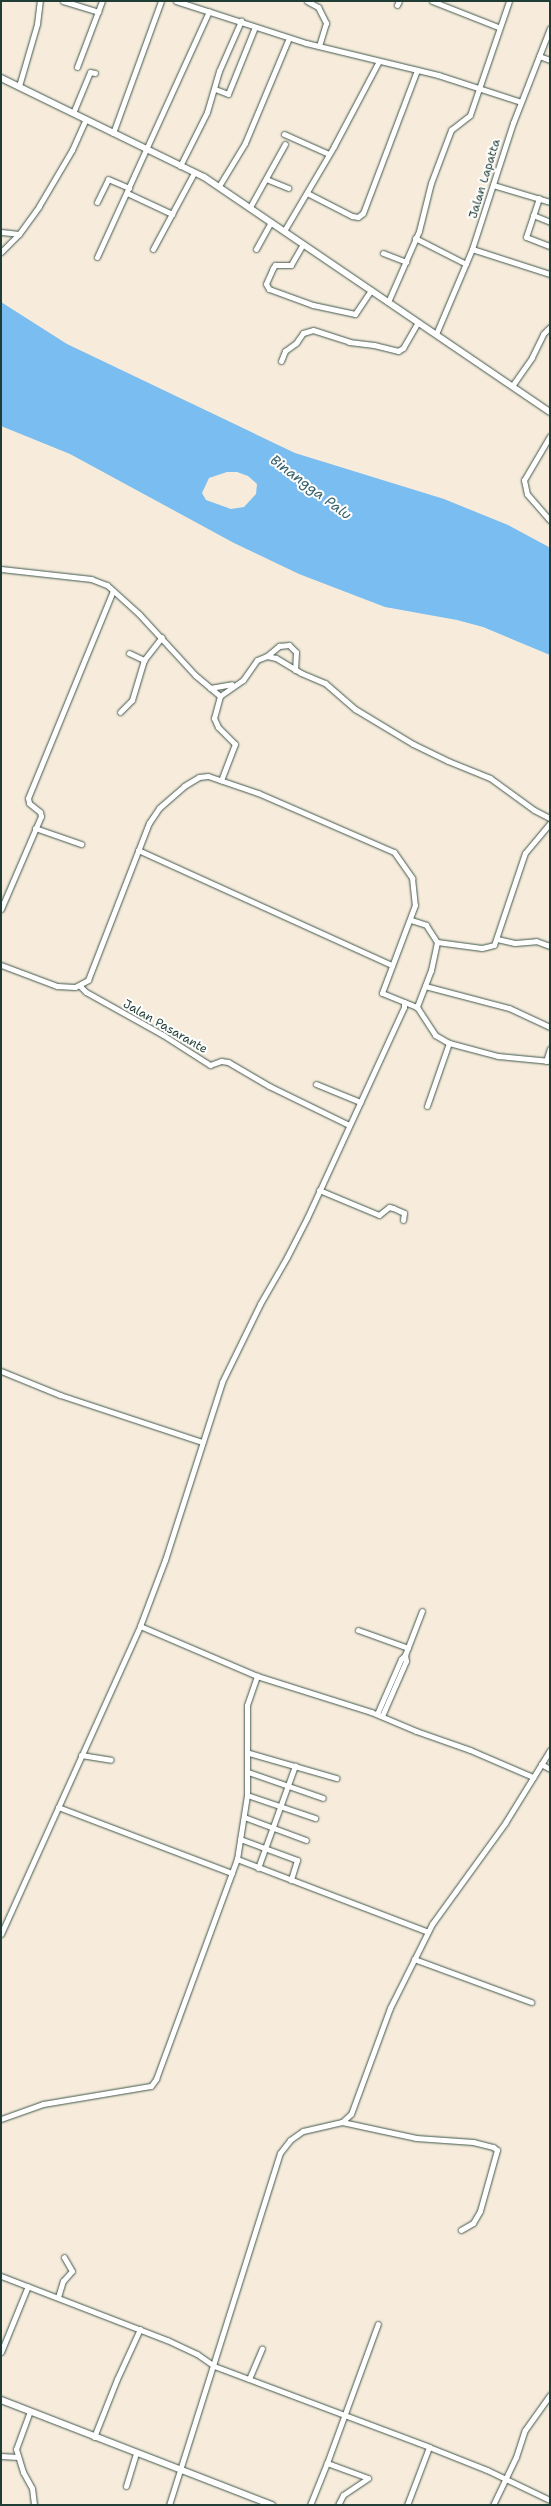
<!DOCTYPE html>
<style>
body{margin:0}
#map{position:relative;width:551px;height:2506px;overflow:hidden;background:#f7ecdb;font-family:"Shantell Sans",sans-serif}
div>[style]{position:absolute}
.water>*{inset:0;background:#7abdf0}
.roads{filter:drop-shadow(0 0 1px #3f574d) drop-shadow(0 0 1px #3f574d)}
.minor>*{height:5px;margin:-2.5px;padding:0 2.5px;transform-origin:2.5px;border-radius:2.5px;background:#fff}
.major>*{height:6px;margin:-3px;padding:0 3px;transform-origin:3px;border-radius:3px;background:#fff}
span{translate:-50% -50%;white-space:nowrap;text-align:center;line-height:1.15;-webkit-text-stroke:4px #fff;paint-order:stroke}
.street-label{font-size:12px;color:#1f3d34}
.water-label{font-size:14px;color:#3a636c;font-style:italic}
.frame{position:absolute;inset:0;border:2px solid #1f3d34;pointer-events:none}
</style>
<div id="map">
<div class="water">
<div style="clip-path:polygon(evenodd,1px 302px,67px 344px,295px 453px,444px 499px,508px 525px,547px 546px,550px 548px,550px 655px,483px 627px,457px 620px,385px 607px,299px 574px,234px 543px,70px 454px,1px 426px,1px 302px,227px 472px,237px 472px,248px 476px,257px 484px,256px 494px,244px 507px,231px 509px,206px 500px,202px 493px,209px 478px,227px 472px)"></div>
</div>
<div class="roads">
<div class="minor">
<div style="left:63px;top:1px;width:37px;rotate:17deg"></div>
<div style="left:176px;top:1px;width:137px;rotate:17.9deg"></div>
<div style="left:306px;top:43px;width:136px;rotate:13.6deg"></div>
<div style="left:438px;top:75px;width:87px;rotate:18deg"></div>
<div style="left:307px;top:1px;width:13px;rotate:29deg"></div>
<div style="left:318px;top:7px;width:18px;rotate:63deg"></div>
<div style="left:326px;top:23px;width:24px;rotate:107deg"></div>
<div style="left:432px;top:1px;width:71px;rotate:21.5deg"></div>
<div style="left:397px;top:5px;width:4px;rotate:-63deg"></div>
<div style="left:539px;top:56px;width:12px;rotate:20deg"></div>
<div style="left:77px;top:67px;width:71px;rotate:-69.3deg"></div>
<div style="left:19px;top:86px;width:65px;rotate:-73.8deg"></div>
<div style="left:37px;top:24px;width:23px;rotate:-83deg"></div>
<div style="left:215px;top:89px;width:14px;rotate:21deg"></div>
<div style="left:228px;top:94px;width:72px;rotate:-68.1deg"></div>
<div style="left:73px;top:113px;width:44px;rotate:-67.5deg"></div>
<div style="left:90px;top:72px;width:5px;rotate:11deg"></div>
<div style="left:113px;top:133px;width:140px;rotate:-70deg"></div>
<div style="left:284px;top:134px;width:49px;rotate:24deg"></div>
<div style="left:180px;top:166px;width:60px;rotate:-63.4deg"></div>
<div style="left:207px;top:112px;width:43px;rotate:-73.7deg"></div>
<div style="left:219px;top:71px;width:55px;rotate:-66.3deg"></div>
<div style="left:266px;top:179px;width:24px;rotate:22deg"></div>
<div style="left:493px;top:185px;width:59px;rotate:16.6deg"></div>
<div style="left:219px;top:186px;width:50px;rotate:-58.8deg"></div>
<div style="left:245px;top:143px;width:114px;rotate:-67.3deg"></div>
<div style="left:127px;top:193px;width:50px;rotate:25deg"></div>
<div style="left:307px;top:193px;width:51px;rotate:27.1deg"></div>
<div style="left:352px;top:216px;width:6px;rotate:9deg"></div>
<div style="left:358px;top:217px;width:6px;rotate:-39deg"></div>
<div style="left:363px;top:213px;width:153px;rotate:-69.3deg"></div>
<div style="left:539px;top:198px;width:41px;rotate:108.4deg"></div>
<div style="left:526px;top:237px;width:26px;rotate:21deg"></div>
<div style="left:97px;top:202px;width:25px;rotate:-64deg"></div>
<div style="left:108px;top:179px;width:23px;rotate:23deg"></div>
<div style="left:250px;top:207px;width:72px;rotate:-60.9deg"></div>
<div style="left:533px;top:215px;width:18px;rotate:22deg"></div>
<div style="left:284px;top:231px;width:99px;rotate:-59.5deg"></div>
<div style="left:334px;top:146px;width:96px;rotate:-62.1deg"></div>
<div style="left:1px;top:232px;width:18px;rotate:6deg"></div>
<div style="left:415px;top:238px;width:57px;rotate:27deg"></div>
<div style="left:303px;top:244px;width:24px;rotate:120deg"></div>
<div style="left:291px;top:265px;width:16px;rotate:180deg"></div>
<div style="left:275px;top:265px;width:4px;rotate:124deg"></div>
<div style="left:273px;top:268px;width:17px;rotate:114deg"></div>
<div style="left:266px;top:284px;width:6px;rotate:59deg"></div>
<div style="left:269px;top:289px;width:47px;rotate:20deg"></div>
<div style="left:313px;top:305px;width:43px;rotate:12.1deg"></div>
<div style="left:355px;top:314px;width:29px;rotate:-56deg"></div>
<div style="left:153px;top:249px;width:86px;rotate:-61.7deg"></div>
<div style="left:256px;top:249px;width:31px;rotate:-61deg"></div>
<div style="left:472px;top:249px;width:82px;rotate:17.8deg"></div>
<div style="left:1px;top:252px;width:25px;rotate:-45deg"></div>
<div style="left:19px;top:234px;width:34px;rotate:-54deg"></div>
<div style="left:39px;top:206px;width:65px;rotate:-59.5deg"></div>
<div style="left:72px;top:150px;width:34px;rotate:-66deg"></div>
<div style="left:383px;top:253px;width:25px;rotate:21deg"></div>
<div style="left:97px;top:257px;width:270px;rotate:-65.5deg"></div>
<div style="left:388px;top:302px;width:77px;rotate:-66.4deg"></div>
<div style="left:419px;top:231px;width:49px;rotate:-76deg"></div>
<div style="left:431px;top:183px;width:57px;rotate:-69.3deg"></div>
<div style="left:451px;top:130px;width:24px;rotate:-38deg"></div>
<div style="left:470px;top:115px;width:120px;rotate:-71.1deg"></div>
<div style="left:436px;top:334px;width:92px;rotate:-67deg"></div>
<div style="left:472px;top:249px;width:133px;rotate:-72deg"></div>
<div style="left:513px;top:123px;width:102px;rotate:-68.7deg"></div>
<div style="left:281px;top:361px;width:11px;rotate:-68deg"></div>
<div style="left:285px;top:351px;width:14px;rotate:-36deg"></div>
<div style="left:296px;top:343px;width:12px;rotate:-55deg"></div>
<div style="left:303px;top:333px;width:10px;rotate:-17deg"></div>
<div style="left:313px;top:330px;width:38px;rotate:18deg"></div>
<div style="left:349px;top:342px;width:25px;rotate:7deg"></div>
<div style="left:374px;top:345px;width:25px;rotate:14deg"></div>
<div style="left:398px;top:351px;width:6px;rotate:-31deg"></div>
<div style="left:403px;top:348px;width:30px;rotate:-60deg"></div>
<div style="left:512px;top:386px;width:35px;rotate:-55deg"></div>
<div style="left:532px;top:357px;width:25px;rotate:-64deg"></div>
<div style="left:543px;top:334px;width:10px;rotate:-45deg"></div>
<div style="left:550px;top:436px;width:51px;rotate:120.6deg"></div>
<div style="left:524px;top:480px;width:14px;rotate:78deg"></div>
<div style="left:527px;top:494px;width:35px;rotate:49deg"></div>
<div style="left:1px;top:569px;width:91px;rotate:6.3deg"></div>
<div style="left:91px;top:579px;width:17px;rotate:21deg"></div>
<div style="left:107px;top:585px;width:43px;rotate:42.2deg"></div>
<div style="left:139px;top:614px;width:83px;rotate:47.4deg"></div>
<div style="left:195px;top:675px;width:33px;rotate:40deg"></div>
<div style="left:220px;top:696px;width:23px;rotate:105deg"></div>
<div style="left:214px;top:718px;width:10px;rotate:66deg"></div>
<div style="left:218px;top:727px;width:24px;rotate:45deg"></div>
<div style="left:235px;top:744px;width:39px;rotate:111deg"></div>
<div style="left:129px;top:653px;width:17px;rotate:25deg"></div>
<div style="left:267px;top:656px;width:16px;rotate:-40deg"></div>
<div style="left:279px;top:646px;width:10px;rotate:-6deg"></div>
<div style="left:289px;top:645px;width:10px;rotate:45deg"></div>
<div style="left:296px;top:652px;width:18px;rotate:93deg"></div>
<div style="left:210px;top:688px;width:22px;rotate:-10deg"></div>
<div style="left:220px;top:696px;width:28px;rotate:-35deg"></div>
<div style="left:243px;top:680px;width:24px;rotate:-55deg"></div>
<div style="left:257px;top:660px;width:11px;rotate:-22deg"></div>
<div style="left:267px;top:656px;width:9px;rotate:13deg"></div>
<div style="left:276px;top:658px;width:29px;rotate:31deg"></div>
<div style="left:301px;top:673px;width:26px;rotate:23deg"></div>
<div style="left:325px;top:683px;width:40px;rotate:41deg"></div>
<div style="left:355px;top:709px;width:68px;rotate:31.1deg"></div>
<div style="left:413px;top:744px;width:39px;rotate:26deg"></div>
<div style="left:448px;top:761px;width:45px;rotate:22deg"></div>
<div style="left:490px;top:778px;width:54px;rotate:36deg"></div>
<div style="left:534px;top:810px;width:18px;rotate:27deg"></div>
<div style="left:120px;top:712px;width:17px;rotate:-45deg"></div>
<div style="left:132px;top:700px;width:42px;rotate:-73.3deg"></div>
<div style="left:144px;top:660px;width:29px;rotate:-52deg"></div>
<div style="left:35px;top:828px;width:49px;rotate:19.2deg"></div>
<div style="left:138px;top:850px;width:279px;rotate:24.4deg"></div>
<div style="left:1px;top:909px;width:101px;rotate:-66.7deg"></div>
<div style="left:41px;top:816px;width:4px;rotate:-104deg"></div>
<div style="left:40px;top:812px;width:14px;rotate:-141deg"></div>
<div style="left:29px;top:803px;width:5px;rotate:-101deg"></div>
<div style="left:28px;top:798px;width:224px;rotate:-67.7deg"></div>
<div style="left:411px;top:920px;width:16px;rotate:18deg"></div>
<div style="left:426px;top:925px;width:20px;rotate:57deg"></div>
<div style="left:437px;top:942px;width:29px;rotate:102deg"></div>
<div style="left:431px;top:970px;width:40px;rotate:111deg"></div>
<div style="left:497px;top:939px;width:18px;rotate:13deg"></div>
<div style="left:515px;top:943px;width:21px;rotate:-5deg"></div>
<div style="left:536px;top:941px;width:15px;rotate:20deg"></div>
<div style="left:437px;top:942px;width:45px;rotate:7.6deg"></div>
<div style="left:482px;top:948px;width:12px;rotate:-14deg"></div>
<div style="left:494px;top:945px;width:97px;rotate:-71.4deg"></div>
<div style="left:525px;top:853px;width:39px;rotate:-50deg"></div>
<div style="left:1px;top:965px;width:60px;rotate:20.6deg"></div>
<div style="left:57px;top:986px;width:18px;rotate:3deg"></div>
<div style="left:75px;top:987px;width:15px;rotate:-28deg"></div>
<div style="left:88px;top:980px;width:168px;rotate:-68.8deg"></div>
<div style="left:149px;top:823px;width:18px;rotate:-56deg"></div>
<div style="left:159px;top:808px;width:33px;rotate:-41deg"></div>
<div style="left:184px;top:786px;width:17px;rotate:-31deg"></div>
<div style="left:199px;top:777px;width:9px;rotate:-6deg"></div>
<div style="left:208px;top:776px;width:53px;rotate:18.8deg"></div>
<div style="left:258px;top:793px;width:148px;rotate:23.5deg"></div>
<div style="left:394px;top:852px;width:32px;rotate:55deg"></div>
<div style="left:412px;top:878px;width:27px;rotate:84deg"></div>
<div style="left:415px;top:905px;width:94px;rotate:110.6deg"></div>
<div style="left:382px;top:993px;width:38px;rotate:22deg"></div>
<div style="left:417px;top:1007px;width:33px;rotate:57deg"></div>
<div style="left:435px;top:1035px;width:16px;rotate:30deg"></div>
<div style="left:449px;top:1043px;width:51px;rotate:14.9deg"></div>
<div style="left:498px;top:1056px;width:52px;rotate:5.5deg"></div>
<div style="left:80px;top:986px;width:8px;rotate:45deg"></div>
<div style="left:86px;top:992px;width:88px;rotate:29.2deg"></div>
<div style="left:163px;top:1035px;width:56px;rotate:32.6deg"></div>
<div style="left:210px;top:1065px;width:12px;rotate:-20deg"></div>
<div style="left:221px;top:1061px;width:7px;rotate:8deg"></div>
<div style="left:228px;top:1062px;width:48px;rotate:30.3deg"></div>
<div style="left:269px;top:1086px;width:89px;rotate:26deg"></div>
<div style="left:425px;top:986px;width:87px;rotate:14.7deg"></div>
<div style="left:509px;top:1008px;width:45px;rotate:24.9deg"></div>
<div style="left:546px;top:1061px;width:13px;rotate:-72deg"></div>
<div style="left:316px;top:1084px;width:48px;rotate:22.2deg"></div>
<div style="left:427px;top:1106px;width:67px;rotate:-70.8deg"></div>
<div style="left:319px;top:1190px;width:65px;rotate:22.6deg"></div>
<div style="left:379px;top:1215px;width:13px;rotate:-39deg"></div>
<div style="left:389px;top:1207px;width:4px;rotate:14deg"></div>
<div style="left:393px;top:1208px;width:12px;rotate:24deg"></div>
<div style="left:404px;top:1213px;width:7px;rotate:98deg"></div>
<div style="left:1px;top:1371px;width:64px;rotate:22.1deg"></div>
<div style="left:60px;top:1395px;width:150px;rotate:18.3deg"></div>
<div style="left:140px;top:1626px;width:127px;rotate:23.1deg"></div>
<div style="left:257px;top:1676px;width:120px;rotate:17.5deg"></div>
<div style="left:371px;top:1712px;width:49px;rotate:22.9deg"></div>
<div style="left:416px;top:1731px;width:57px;rotate:19.4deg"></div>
<div style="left:470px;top:1750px;width:69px;rotate:23.2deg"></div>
<div style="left:358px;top:1630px;width:53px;rotate:19.8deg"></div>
<div style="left:377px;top:1714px;width:60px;rotate:-66.4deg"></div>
<div style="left:401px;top:1659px;width:6px;rotate:-45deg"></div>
<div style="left:405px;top:1655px;width:47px;rotate:-68.9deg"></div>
<div style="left:382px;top:1716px;width:60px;rotate:-66.4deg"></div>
<div style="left:406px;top:1661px;width:6px;rotate:-99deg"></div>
<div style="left:249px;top:1753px;width:91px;rotate:16deg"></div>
<div style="left:81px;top:1755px;width:30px;rotate:9deg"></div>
<div style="left:541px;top:1764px;width:10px;rotate:29deg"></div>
<div style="left:248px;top:1772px;width:79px;rotate:19.1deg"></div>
<div style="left:247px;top:1795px;width:72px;rotate:18.7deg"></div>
<div style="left:58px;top:1807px;width:186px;rotate:20.8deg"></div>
<div style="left:244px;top:1817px;width:66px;rotate:20.4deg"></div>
<div style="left:240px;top:1839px;width:61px;rotate:20.2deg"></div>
<div style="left:297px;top:1860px;width:21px;rotate:107deg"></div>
<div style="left:237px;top:1859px;width:204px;rotate:20.9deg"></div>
<div style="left:258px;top:1868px;width:109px;rotate:-70.1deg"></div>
<div style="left:1px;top:1934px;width:338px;rotate:-65.7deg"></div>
<div style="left:140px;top:1626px;width:71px;rotate:-69.3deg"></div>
<div style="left:165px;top:1560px;width:187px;rotate:-72.2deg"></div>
<div style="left:222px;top:1382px;width:87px;rotate:-64deg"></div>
<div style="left:260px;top:1304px;width:54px;rotate:-60.1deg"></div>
<div style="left:287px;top:1257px;width:44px;rotate:-62.9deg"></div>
<div style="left:307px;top:1218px;width:232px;rotate:-65.3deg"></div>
<div style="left:404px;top:1007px;width:5px;rotate:-90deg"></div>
<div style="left:414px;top:1959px;width:125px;rotate:20.2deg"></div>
<div style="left:1px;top:2119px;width:45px;rotate:-19.7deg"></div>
<div style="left:43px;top:2104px;width:109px;rotate:-9.5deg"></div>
<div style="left:151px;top:2086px;width:9px;rotate:-54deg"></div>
<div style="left:156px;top:2079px;width:234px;rotate:-69.8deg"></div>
<div style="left:237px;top:1859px;width:65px;rotate:-81.1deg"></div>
<div style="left:247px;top:1795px;width:90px;rotate:-90deg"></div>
<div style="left:247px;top:1705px;width:31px;rotate:-71deg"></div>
<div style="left:342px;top:2122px;width:76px;rotate:12.2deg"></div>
<div style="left:416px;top:2138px;width:57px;rotate:4deg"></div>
<div style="left:473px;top:2142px;width:21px;rotate:14deg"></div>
<div style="left:493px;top:2147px;width:5px;rotate:37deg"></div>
<div style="left:497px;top:2150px;width:63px;rotate:105.6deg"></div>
<div style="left:480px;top:2211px;width:14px;rotate:120deg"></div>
<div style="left:473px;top:2223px;width:14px;rotate:150deg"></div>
<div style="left:1px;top:2276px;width:178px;rotate:21.1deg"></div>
<div style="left:167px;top:2340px;width:33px;rotate:25deg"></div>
<div style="left:197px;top:2354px;width:21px;rotate:35deg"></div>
<div style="left:214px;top:2366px;width:230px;rotate:20.6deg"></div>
<div style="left:429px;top:2447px;width:62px;rotate:21.6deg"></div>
<div style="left:487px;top:2470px;width:70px;rotate:25.5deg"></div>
<div style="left:58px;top:2297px;width:17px;rotate:-73deg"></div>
<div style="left:63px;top:2281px;width:13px;rotate:-48deg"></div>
<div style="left:72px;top:2271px;width:16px;rotate:-120deg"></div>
<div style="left:1px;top:2352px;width:71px;rotate:-67.8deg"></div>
<div style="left:249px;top:2379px;width:33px;rotate:-67deg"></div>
<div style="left:30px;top:2411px;width:40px;rotate:110.2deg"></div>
<div style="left:16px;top:2449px;width:24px;rotate:73deg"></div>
<div style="left:23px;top:2472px;width:18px;rotate:61deg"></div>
<div style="left:32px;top:2488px;width:17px;rotate:83deg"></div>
<div style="left:94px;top:2437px;width:62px;rotate:-68.4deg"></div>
<div style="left:117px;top:2379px;width:55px;rotate:-65.3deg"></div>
<div style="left:1px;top:2456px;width:17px;rotate:3deg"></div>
<div style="left:126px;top:2486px;width:34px;rotate:-73deg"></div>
<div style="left:169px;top:2505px;width:369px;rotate:-72.5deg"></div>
<div style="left:280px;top:2153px;width:16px;rotate:-52deg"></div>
<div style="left:290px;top:2140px;width:16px;rotate:-35deg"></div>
<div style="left:303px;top:2131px;width:40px;rotate:-13deg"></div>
<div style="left:342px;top:2122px;width:12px;rotate:-42deg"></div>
<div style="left:351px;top:2114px;width:113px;rotate:-69.8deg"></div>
<div style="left:390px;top:2008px;width:94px;rotate:-63.4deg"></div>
<div style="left:432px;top:1924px;width:125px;rotate:-54.1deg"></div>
<div style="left:505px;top:1823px;width:86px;rotate:-58.3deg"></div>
<div style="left:310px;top:2505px;width:45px;rotate:-68deg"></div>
<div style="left:338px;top:2505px;width:11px;rotate:-63deg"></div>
<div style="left:343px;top:2495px;width:30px;rotate:-34deg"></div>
<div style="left:368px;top:2478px;width:44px;rotate:-159.9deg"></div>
<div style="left:327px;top:2463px;width:148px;rotate:-69.9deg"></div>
<div style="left:407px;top:2505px;width:62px;rotate:-69.2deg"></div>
<div style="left:493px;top:2505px;width:53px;rotate:-64.4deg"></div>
<div style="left:516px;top:2457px;width:28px;rotate:-72deg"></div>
<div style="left:525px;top:2430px;width:43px;rotate:-54.5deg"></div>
</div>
<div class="major">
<div style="left:1px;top:78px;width:226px;rotate:26deg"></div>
<div style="left:204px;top:177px;width:418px;rotate:34.2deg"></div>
<div style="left:1px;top:2400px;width:291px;rotate:21.2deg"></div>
</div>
</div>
<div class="street-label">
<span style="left:485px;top:179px;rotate:-73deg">Jalan Lapatta</span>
<span style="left:165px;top:1027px;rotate:30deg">Jalan Pasarante</span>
</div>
<div class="water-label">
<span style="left:311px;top:487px;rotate:37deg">Binangga Palu</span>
</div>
<div class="frame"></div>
</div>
